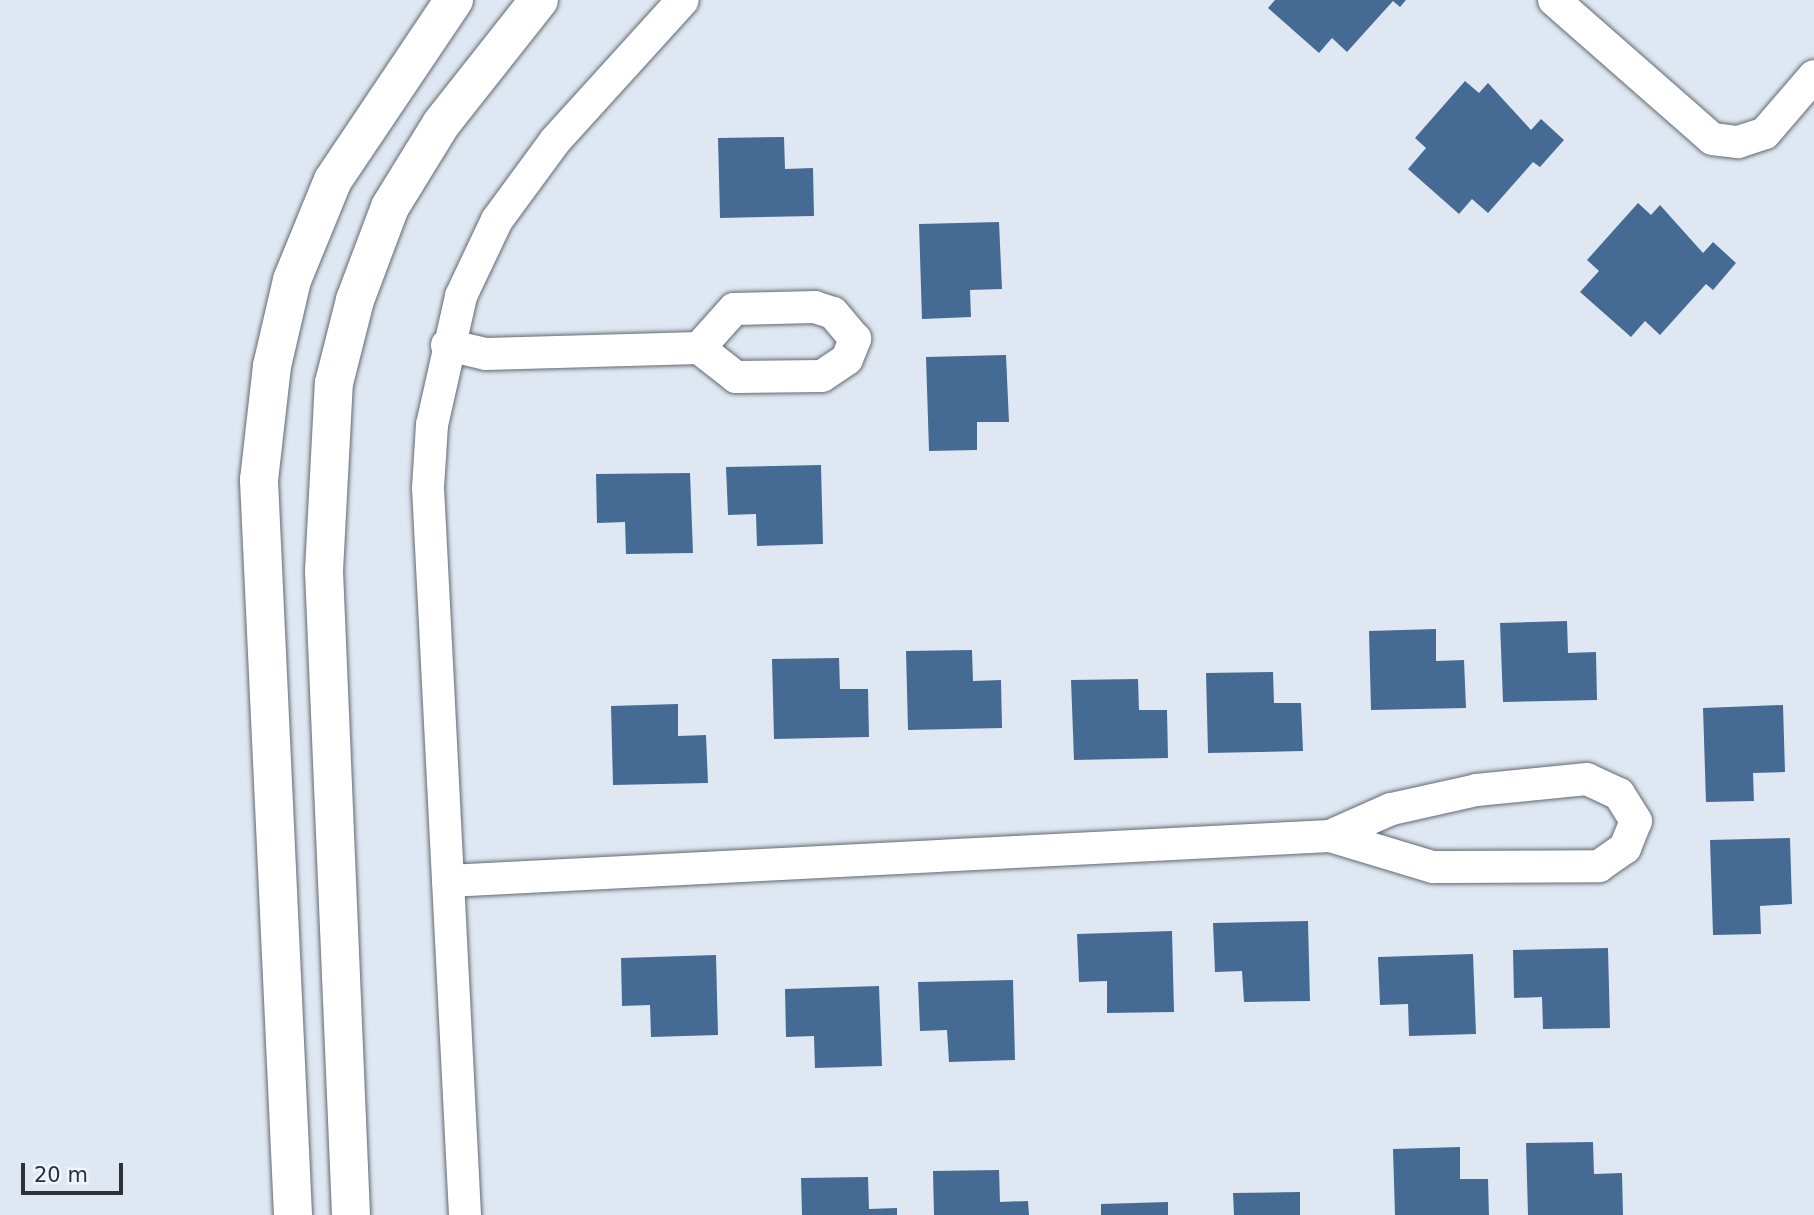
<!DOCTYPE html>
<style>
body{margin:0}
#map{position:relative;width:1814px;height:1215px;overflow:hidden;background:#dfe8f2;font-family:"DejaVu Sans",sans-serif}
div>[style]{position:absolute}
.building>*{inset:0;background:#456b94}
.roads{filter:drop-shadow(0 0 2px #626972) drop-shadow(0 0 2px #626972)}
.minor>*{height:32px;margin:-16px;padding:0 16px;transform-origin:16px;border-radius:16px;background:#fff}
.secondary>*{height:38px;margin:-19px;padding:0 19px;transform-origin:19px;border-radius:19px;background:#fff}
span{translate:-50% -50%;white-space:nowrap;text-align:center;line-height:1.15;-webkit-text-stroke:7px #eef5fd;paint-order:stroke}
.scale{position:absolute;left:21px;top:1163px;width:102px;height:32px;box-sizing:border-box;border:4px solid #2d3034;border-top:0;padding-left:9px;font-size:21px;line-height:24px;white-space:nowrap;color:#2d3034;-webkit-text-stroke:5px #eef5fd;paint-order:stroke}
</style>
<div id="map">
<div class="building">
<div style="clip-path:polygon(1275px 0,1406px 0,1400px 7px,1393px 1px,1347px 52px,1332px 38px,1319px 53px,1268px 8px)"></div>
<div style="clip-path:polygon(1465px 81px,1479px 93px,1488px 83px,1531px 130px,1541px 119px,1564px 140px,1540px 167px,1533px 162px,1488px 213px,1472px 199px,1459px 214px,1408px 169px,1426px 148px,1415px 138px)"></div>
<div style="clip-path:polygon(784px 137px,785px 169px,813px 168px,814px 216px,720px 218px,718px 138px)"></div>
<div style="clip-path:polygon(1638px 203px,1651px 215px,1660px 205px,1703px 253px,1713px 242px,1736px 263px,1713px 290px,1706px 284px,1660px 335px,1645px 321px,1631px 337px,1580px 292px,1599px 271px,1587px 260px)"></div>
<div style="clip-path:polygon(999px 222px,1002px 289px,970px 290px,971px 317px,922px 319px,919px 224px)"></div>
<div style="clip-path:polygon(1006px 355px,1009px 422px,977px 422px,977px 450px,929px 451px,926px 357px)"></div>
<div style="clip-path:polygon(821px 465px,823px 544px,757px 546px,756px 514px,728px 515px,726px 467px)"></div>
<div style="clip-path:polygon(690px 473px,693px 553px,626px 554px,625px 522px,597px 523px,596px 474px)"></div>
<div style="clip-path:polygon(1567px 621px,1568px 653px,1596px 652px,1597px 700px,1503px 702px,1500px 623px)"></div>
<div style="clip-path:polygon(1436px 629px,1436px 661px,1464px 660px,1466px 708px,1371px 710px,1369px 631px)"></div>
<div style="clip-path:polygon(972px 650px,973px 681px,1001px 680px,1002px 728px,908px 730px,906px 651px)"></div>
<div style="clip-path:polygon(839px 658px,840px 689px,868px 689px,869px 737px,774px 739px,772px 659px)"></div>
<div style="clip-path:polygon(1273px 672px,1274px 703px,1301px 703px,1303px 751px,1208px 753px,1206px 673px)"></div>
<div style="clip-path:polygon(1138px 679px,1139px 710px,1167px 710px,1168px 758px,1074px 760px,1071px 680px)"></div>
<div style="clip-path:polygon(678px 704px,678px 736px,706px 735px,708px 783px,613px 785px,611px 706px)"></div>
<div style="clip-path:polygon(1783px 705px,1785px 772px,1753px 773px,1754px 801px,1706px 802px,1703px 708px)"></div>
<div style="clip-path:polygon(1790px 838px,1792px 904px,1760px 906px,1761px 934px,1713px 935px,1710px 840px)"></div>
<div style="clip-path:polygon(1308px 921px,1310px 1001px,1244px 1002px,1242px 971px,1215px 972px,1213px 923px)"></div>
<div style="clip-path:polygon(1172px 931px,1174px 1012px,1107px 1013px,1107px 981px,1079px 982px,1077px 934px)"></div>
<div style="clip-path:polygon(1608px 948px,1610px 1028px,1543px 1029px,1542px 997px,1514px 998px,1513px 950px)"></div>
<div style="clip-path:polygon(1473px 954px,1476px 1034px,1409px 1036px,1408px 1004px,1380px 1005px,1378px 957px)"></div>
<div style="clip-path:polygon(716px 955px,718px 1035px,651px 1037px,650px 1005px,622px 1006px,621px 958px)"></div>
<div style="clip-path:polygon(1013px 980px,1015px 1060px,949px 1062px,947px 1030px,920px 1031px,918px 982px)"></div>
<div style="clip-path:polygon(879px 986px,882px 1066px,815px 1068px,814px 1036px,786px 1037px,785px 989px)"></div>
<div style="clip-path:polygon(1593px 1142px,1594px 1174px,1622px 1173px,1623px 1215px,1528px 1215px,1526px 1143px)"></div>
<div style="clip-path:polygon(1460px 1147px,1460px 1179px,1488px 1179px,1489px 1215px,1395px 1215px,1393px 1149px)"></div>
<div style="clip-path:polygon(999px 1170px,1000px 1202px,1028px 1201px,1029px 1215px,934px 1215px,933px 1171px)"></div>
<div style="clip-path:polygon(868px 1177px,869px 1209px,897px 1208px,897px 1215px,802px 1215px,801px 1178px)"></div>
<div style="clip-path:polygon(1300px 1192px,1300px 1215px,1234px 1215px,1233px 1193px)"></div>
<div style="clip-path:polygon(1168px 1202px,1168px 1215px,1101px 1215px,1101px 1204px)"></div>
</div>
<div class="roads">
<div class="minor">
<div style="left:1554px;top:0;width:210px;rotate:41.3deg"></div>
<div style="left:1712px;top:139px;width:26px;rotate:7deg"></div>
<div style="left:1738px;top:142px;width:28px;rotate:-18deg"></div>
<div style="left:1765px;top:133px;width:75px;rotate:-49.3deg"></div>
<div style="left:447px;top:345px;width:40px;rotate:13deg"></div>
<div style="left:486px;top:354px;width:213px;rotate:-1.6deg"></div>
<div style="left:699px;top:348px;width:47px;rotate:38.1deg"></div>
<div style="left:736px;top:377px;width:86px;rotate:-0.7deg"></div>
<div style="left:822px;top:376px;width:30px;rotate:-34deg"></div>
<div style="left:847px;top:359px;width:22px;rotate:-68deg"></div>
<div style="left:855px;top:339px;width:34px;rotate:-130deg"></div>
<div style="left:833px;top:313px;width:19px;rotate:-162deg"></div>
<div style="left:815px;top:307px;width:81px;rotate:178.6deg"></div>
<div style="left:734px;top:309px;width:52px;rotate:131.9deg"></div>
<div style="left:448px;top:881px;width:883px;rotate:-2.92deg"></div>
<div style="left:1330px;top:836px;width:108px;rotate:16.8deg"></div>
<div style="left:1433px;top:867px;width:166px;rotate:-0.3deg"></div>
<div style="left:1599px;top:866px;width:32px;rotate:-35deg"></div>
<div style="left:1625px;top:848px;width:29px;rotate:-68deg"></div>
<div style="left:1636px;top:821px;width:32px;rotate:-122deg"></div>
<div style="left:1619px;top:794px;width:35px;rotate:-155deg"></div>
<div style="left:1587px;top:779px;width:111px;rotate:174.3deg"></div>
<div style="left:1477px;top:790px;width:88px;rotate:167.5deg"></div>
<div style="left:1391px;top:809px;width:67px;rotate:156.1deg"></div>
<div style="left:465px;top:1215px;width:728px;rotate:-92.91deg"></div>
<div style="left:428px;top:488px;width:63px;rotate:-86.4deg"></div>
<div style="left:432px;top:425px;width:132px;rotate:-77.3deg"></div>
<div style="left:461px;top:296px;width:84px;rotate:-64.7deg"></div>
<div style="left:497px;top:220px;width:98px;rotate:-53.7deg"></div>
<div style="left:555px;top:141px;width:190px;rotate:-47.8deg"></div>
</div>
<div class="secondary">
<div style="left:293px;top:1215px;width:736px;rotate:-92.65deg"></div>
<div style="left:259px;top:480px;width:115px;rotate:-83.5deg"></div>
<div style="left:272px;top:366px;width:88px;rotate:-76.9deg"></div>
<div style="left:292px;top:280px;width:108px;rotate:-67.7deg"></div>
<div style="left:333px;top:180px;width:217px;rotate:-56.1deg"></div>
<div style="left:351px;top:1215px;width:645px;rotate:-92.4deg"></div>
<div style="left:324px;top:571px;width:188px;rotate:-87deg"></div>
<div style="left:334px;top:383px;width:86px;rotate:-75.8deg"></div>
<div style="left:355px;top:300px;width:99px;rotate:-69.4deg"></div>
<div style="left:390px;top:207px;width:97px;rotate:-58.4deg"></div>
<div style="left:441px;top:124px;width:158px;rotate:-51.7deg"></div>
</div>
</div>
<div class="scale">20 m</div>
</div>
